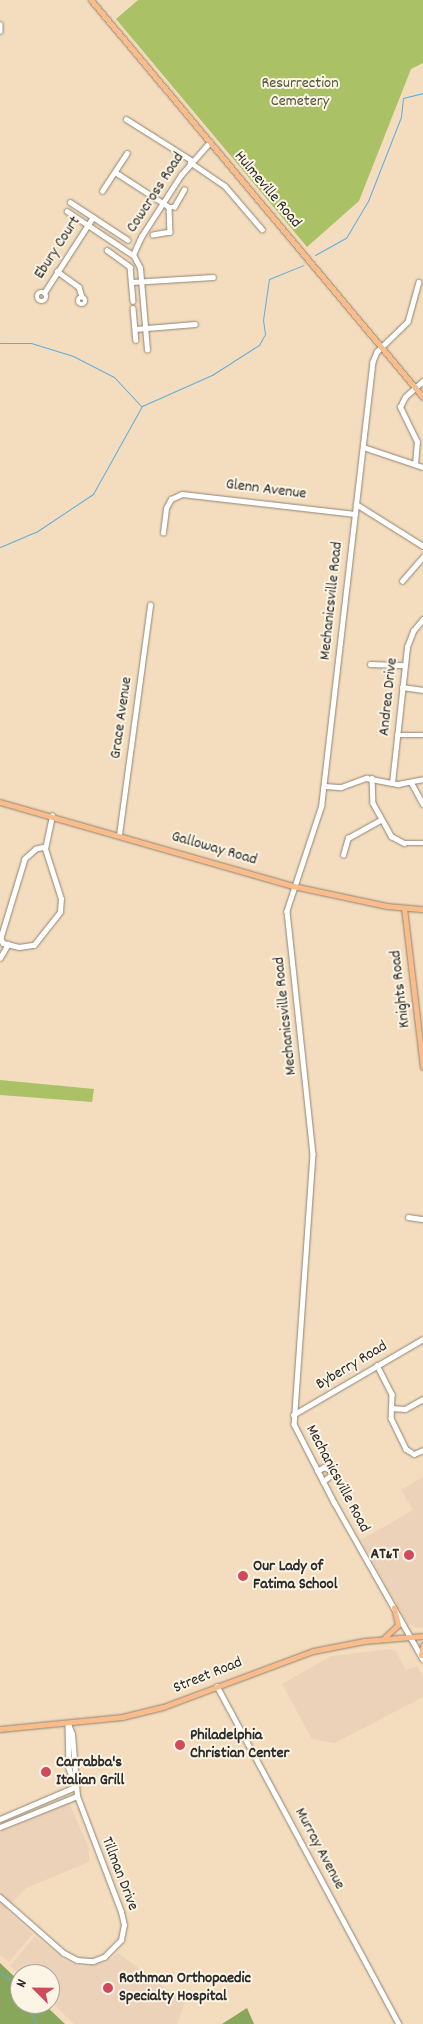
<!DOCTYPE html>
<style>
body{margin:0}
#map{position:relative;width:423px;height:2024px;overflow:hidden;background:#f4ddbe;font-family:Dekko,sans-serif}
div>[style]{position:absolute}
.built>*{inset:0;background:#edd2ba}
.green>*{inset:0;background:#abc165}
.forest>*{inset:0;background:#88a75a}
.stream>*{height:1px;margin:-0.5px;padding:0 0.5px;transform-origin:0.5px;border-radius:0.5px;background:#61adda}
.roads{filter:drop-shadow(0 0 1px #908474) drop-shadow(0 0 1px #908474)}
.minor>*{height:4.5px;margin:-2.25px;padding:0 2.25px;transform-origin:2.25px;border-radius:2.25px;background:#fff}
.minor>.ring{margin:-2.25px;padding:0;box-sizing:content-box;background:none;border:4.5px solid #fff;border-radius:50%}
.major>*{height:5px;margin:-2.5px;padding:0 2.5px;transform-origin:2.5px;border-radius:2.5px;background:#f9bc8a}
.dots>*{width:14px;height:14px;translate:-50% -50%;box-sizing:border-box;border:2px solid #fcf5e5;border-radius:50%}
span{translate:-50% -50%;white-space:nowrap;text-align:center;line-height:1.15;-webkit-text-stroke:4px #fcf5e5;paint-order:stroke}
.park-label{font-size:16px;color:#51583c}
.street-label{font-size:16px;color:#2b2b2b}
.poi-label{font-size:16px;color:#2b2b2b;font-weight:700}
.right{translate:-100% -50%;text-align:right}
.left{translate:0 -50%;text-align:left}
.north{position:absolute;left:10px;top:1964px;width:50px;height:50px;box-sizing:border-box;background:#fcf5e5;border:1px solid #a8a49b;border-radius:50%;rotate:293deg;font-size:14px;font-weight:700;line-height:20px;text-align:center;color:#2b2b2b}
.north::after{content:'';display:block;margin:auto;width:18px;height:22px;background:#d1495b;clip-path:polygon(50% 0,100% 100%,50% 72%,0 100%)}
</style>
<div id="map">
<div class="built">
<div style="clip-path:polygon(423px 1477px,423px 1628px,417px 1628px,407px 1623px,361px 1540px,413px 1510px,401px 1490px)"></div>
<div style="clip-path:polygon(391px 1649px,396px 1651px,406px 1670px,417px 1666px,423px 1677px,423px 1697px,335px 1743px,312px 1739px,282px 1684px,331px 1656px)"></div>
<div style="clip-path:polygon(69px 1803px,89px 1848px,89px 1862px,26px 1888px,6px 1910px,33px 1934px,9px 1962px,0 1955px,0 1832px)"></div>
<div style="clip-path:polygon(35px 1936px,64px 1960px,80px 1967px,106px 1962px,118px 1953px,185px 2002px,177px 2024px,74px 2024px,50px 2001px,50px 1974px,20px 1975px,10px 1966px)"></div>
</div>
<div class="green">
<div style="clip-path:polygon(138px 0,423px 0,423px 63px,411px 69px,359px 201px,307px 247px,116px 19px)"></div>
<div style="clip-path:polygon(0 1080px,94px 1089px,92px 1102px,0 1095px)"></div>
</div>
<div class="forest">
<div style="clip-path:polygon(0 1963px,20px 1982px,20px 2004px,44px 2004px,65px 2024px,0 2024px)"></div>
<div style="clip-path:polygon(247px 2008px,254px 2024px,222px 2024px)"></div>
</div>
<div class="stream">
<div style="left:315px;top:255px;width:35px;rotate:-29deg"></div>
<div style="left:346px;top:238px;width:43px;rotate:-59.3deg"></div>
<div style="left:368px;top:201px;width:90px;rotate:-68.6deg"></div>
<div style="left:401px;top:117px;width:19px;rotate:-84deg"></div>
<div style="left:403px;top:98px;width:21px;rotate:-14deg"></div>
<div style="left:0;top:343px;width:31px"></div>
<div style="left:31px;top:343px;width:44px;rotate:17.2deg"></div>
<div style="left:73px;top:356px;width:46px;rotate:27.1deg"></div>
<div style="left:114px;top:377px;width:40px;rotate:47deg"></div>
<div style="left:0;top:547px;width:39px;rotate:-23deg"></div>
<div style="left:36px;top:532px;width:69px;rotate:-33.7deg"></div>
<div style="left:93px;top:494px;width:101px;rotate:-60.9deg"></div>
<div style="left:142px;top:406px;width:77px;rotate:-23.9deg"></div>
<div style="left:212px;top:375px;width:56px;rotate:-32.6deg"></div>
<div style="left:259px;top:345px;width:13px;rotate:-61deg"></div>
<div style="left:265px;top:334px;width:14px;rotate:-98deg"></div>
<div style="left:263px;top:320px;width:41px;rotate:-81.7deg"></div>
<div style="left:269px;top:279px;width:37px;rotate:-22deg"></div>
<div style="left:0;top:1973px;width:15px;rotate:32deg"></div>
<div style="left:13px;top:1981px;width:18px;rotate:68deg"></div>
<div style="left:25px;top:2004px;width:23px;rotate:59deg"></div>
</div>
<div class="roads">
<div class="minor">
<div style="left:0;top:24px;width:7px;rotate:90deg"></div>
<div style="left:126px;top:119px;width:77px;rotate:32.2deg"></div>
<div style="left:190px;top:162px;width:42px;rotate:34.4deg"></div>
<div style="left:225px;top:186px;width:57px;rotate:49.3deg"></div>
<div style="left:115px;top:172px;width:64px;rotate:32.9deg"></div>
<div style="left:169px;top:207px;width:25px;rotate:88deg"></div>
<div style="left:170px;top:232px;width:17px;rotate:170deg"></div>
<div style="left:102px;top:191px;width:45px;rotate:-56.7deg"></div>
<div style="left:70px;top:202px;width:69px;rotate:33.2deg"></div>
<div style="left:169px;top:207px;width:5px"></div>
<div style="left:174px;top:207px;width:20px;rotate:-60deg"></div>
<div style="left:67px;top:211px;width:79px;rotate:33.7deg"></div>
<div style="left:107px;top:250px;width:29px;rotate:36deg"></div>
<div style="left:130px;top:267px;width:34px;rotate:85deg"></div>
<div style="left:57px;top:271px;width:27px;rotate:36deg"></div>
<div style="left:79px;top:287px;width:10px;rotate:73deg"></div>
<div style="left:132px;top:282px;width:81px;rotate:-3.5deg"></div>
<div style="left:419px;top:282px;width:41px;rotate:105.4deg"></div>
<div style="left:408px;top:322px;width:43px;rotate:135.9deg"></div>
<div style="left:377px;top:352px;width:11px;rotate:112deg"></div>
<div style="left:373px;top:362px;width:446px;rotate:96.6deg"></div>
<div style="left:322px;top:805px;width:112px;rotate:108.3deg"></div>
<div style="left:287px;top:911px;width:244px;rotate:83.9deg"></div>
<div style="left:313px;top:1154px;width:271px;rotate:94deg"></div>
<div style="left:294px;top:1424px;width:88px;rotate:62.9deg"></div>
<div style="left:334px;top:1502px;width:180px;rotate:60.5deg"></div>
<div class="ring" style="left:37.5px;top:292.5px;width:4.5px;height:4.5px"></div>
<div style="left:44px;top:293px;width:90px;rotate:-57.2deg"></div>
<div class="ring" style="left:78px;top:297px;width:3.5px;height:3.5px"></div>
<div style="left:133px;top:308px;width:32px;rotate:85deg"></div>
<div style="left:135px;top:329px;width:60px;rotate:-4.8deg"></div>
<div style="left:147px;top:350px;width:82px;rotate:-94.9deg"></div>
<div style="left:140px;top:268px;width:15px;rotate:-118deg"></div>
<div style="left:133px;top:255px;width:20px;rotate:-66deg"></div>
<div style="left:141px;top:237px;width:74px;rotate:-57.2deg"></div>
<div style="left:181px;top:175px;width:44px;rotate:-48.7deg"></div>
<div style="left:363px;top:447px;width:63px;rotate:18.4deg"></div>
<div style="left:415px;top:464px;width:22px;rotate:-85deg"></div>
<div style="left:417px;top:442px;width:39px;rotate:-116deg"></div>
<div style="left:400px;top:407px;width:11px;rotate:-63deg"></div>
<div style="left:405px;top:397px;width:24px;rotate:-42deg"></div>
<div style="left:356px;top:504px;width:79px;rotate:32.1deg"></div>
<div style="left:163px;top:533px;width:25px;rotate:-83deg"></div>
<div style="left:166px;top:508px;width:10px;rotate:-61deg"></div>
<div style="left:171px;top:499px;width:12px;rotate:-24deg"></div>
<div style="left:182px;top:494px;width:174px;rotate:6.6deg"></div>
<div style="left:402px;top:581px;width:32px;rotate:-49deg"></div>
<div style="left:370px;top:664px;width:35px;rotate:2deg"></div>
<div style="left:402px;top:687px;width:21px;rotate:8deg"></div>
<div style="left:397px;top:735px;width:26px"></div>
<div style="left:372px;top:778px;width:25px;rotate:88deg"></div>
<div style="left:373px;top:803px;width:38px;rotate:61deg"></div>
<div style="left:391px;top:836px;width:15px;rotate:28deg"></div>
<div style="left:404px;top:843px;width:19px"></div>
<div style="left:411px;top:782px;width:25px;rotate:61deg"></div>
<div style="left:392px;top:783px;width:137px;rotate:-83.7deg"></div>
<div style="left:407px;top:647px;width:17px;rotate:-69deg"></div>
<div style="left:413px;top:631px;width:16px;rotate:-50deg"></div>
<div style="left:325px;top:786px;width:16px;rotate:4deg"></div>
<div style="left:341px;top:787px;width:27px;rotate:-20deg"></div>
<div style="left:366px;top:778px;width:33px;rotate:11deg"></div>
<div style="left:398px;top:784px;width:25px;rotate:-11deg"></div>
<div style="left:119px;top:835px;width:232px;rotate:-82.3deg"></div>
<div style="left:45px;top:847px;width:9px;rotate:167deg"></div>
<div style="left:36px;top:849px;width:15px;rotate:138deg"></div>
<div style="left:25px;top:859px;width:83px;rotate:106.9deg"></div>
<div style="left:1px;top:938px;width:5px;rotate:68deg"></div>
<div style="left:3px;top:943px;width:16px;rotate:14deg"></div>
<div style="left:19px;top:947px;width:15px;rotate:-8deg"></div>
<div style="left:34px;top:945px;width:42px;rotate:-51.8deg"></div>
<div style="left:60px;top:912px;width:13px;rotate:-86deg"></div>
<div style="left:61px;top:899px;width:52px;rotate:-107.7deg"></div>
<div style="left:45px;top:849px;width:34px;rotate:-78deg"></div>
<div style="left:343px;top:855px;width:18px;rotate:-74deg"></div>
<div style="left:348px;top:838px;width:37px;rotate:-29deg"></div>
<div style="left:0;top:958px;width:16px;rotate:-60deg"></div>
<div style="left:408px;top:1217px;width:15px;rotate:8deg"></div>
<div style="left:377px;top:1365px;width:33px;rotate:63deg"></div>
<div style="left:392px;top:1394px;width:24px;rotate:92deg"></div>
<div style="left:391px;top:1418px;width:34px;rotate:64deg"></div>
<div style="left:406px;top:1449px;width:9px;rotate:32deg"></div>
<div style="left:414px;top:1454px;width:10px;rotate:-24deg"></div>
<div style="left:391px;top:1408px;width:14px;rotate:4deg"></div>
<div style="left:405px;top:1409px;width:21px;rotate:-29deg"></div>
<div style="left:293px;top:1415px;width:151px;rotate:-30.3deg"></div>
<div style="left:317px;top:1471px;width:8px;rotate:-30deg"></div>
<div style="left:324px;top:1467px;width:7px;rotate:27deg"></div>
<div style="left:330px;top:1470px;width:5px;rotate:68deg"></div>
<div style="left:332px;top:1475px;width:11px;rotate:142deg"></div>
<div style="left:217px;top:1686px;width:384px;rotate:61.7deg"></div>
<div style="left:68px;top:1725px;width:43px;rotate:88.7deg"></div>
<div style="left:69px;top:1768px;width:16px;rotate:72deg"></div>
<div style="left:0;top:1819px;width:82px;rotate:-23.1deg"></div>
<div style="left:0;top:1827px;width:83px;rotate:-21.9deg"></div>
<div style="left:0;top:1897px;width:85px;rotate:41.2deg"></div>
<div style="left:64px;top:1953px;width:15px;rotate:28deg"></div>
<div style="left:77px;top:1960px;width:16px;rotate:4deg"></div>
<div style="left:93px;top:1961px;width:12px;rotate:-20deg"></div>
<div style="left:104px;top:1957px;width:24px;rotate:-45deg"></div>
<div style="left:121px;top:1940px;width:15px;rotate:-79deg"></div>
<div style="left:124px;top:1925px;width:13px;rotate:-103deg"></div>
<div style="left:121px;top:1912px;width:124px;rotate:-110.8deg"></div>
<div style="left:77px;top:1796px;width:62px;rotate:-94.6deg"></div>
<div style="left:72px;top:1734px;width:11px;rotate:-112deg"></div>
</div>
<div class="major">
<div style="left:91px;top:0;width:518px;rotate:50.1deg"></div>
<div style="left:0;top:802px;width:305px;rotate:16deg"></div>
<div style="left:293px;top:886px;width:96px;rotate:12deg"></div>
<div style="left:387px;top:906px;width:36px;rotate:5deg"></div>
<div style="left:404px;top:908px;width:160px;rotate:83.2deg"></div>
<div style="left:385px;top:1637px;width:18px;rotate:-43deg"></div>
<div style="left:398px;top:1625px;width:18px;rotate:-103deg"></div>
<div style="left:421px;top:1655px;width:10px;rotate:-79deg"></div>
<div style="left:0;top:1729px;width:123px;rotate:-5.6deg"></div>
<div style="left:122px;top:1717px;width:42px;rotate:-13.7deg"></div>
<div style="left:163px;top:1707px;width:160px;rotate:-20.5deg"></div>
<div style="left:313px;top:1651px;width:52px;rotate:-11.1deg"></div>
<div style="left:364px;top:1641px;width:59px;rotate:-4.8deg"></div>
</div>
</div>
<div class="dots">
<div style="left:409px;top:1555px;background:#d1495b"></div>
<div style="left:243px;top:1576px;background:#d1495b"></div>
<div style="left:180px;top:1745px;background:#d1495b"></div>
<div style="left:46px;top:1772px;background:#d1495b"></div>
<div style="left:108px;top:1988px;background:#d1495b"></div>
</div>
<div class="park-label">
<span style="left:300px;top:93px">Resurrection<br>Cemetery</span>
</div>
<div class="street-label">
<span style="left:267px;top:190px;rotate:50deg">Hulmeville Road</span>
<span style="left:156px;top:193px;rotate:-57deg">Cowcross Road</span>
<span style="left:58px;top:248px;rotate:-57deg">Ebury Court</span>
<span style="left:266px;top:490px;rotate:7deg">Glenn Avenue</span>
<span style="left:332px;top:601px;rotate:-84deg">Mechanicsville Road</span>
<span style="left:389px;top:697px;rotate:-84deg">Andrea Drive</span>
<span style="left:122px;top:718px;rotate:-82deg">Grace Avenue</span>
<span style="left:214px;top:849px;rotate:16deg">Galloway Road</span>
<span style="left:401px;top:989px;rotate:-97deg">Knights Road</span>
<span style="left:286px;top:1016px;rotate:-96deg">Mechanicsville Road</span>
<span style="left:352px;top:1366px;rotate:-31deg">Byberry Road</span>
<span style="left:337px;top:1479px;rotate:62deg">Mechanicsville Road</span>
<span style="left:208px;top:1676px;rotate:-22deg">Street Road</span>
<span style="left:319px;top:1849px;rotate:62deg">Murray Avenue</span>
<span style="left:119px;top:1874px;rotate:69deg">Tillman Drive</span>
</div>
<div class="poi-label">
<span class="right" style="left:399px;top:1555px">AT&amp;T</span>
<span class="left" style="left:253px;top:1576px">Our Lady of<br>Fatima School</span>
<span class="left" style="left:190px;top:1745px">Philadelphia<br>Christian Center</span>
<span class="left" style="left:56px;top:1772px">Carrabba's<br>Italian Grill</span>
<span class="left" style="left:119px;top:1988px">Rothman Orthopaedic<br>Specialty Hospital</span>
</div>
<div class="north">N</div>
</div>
